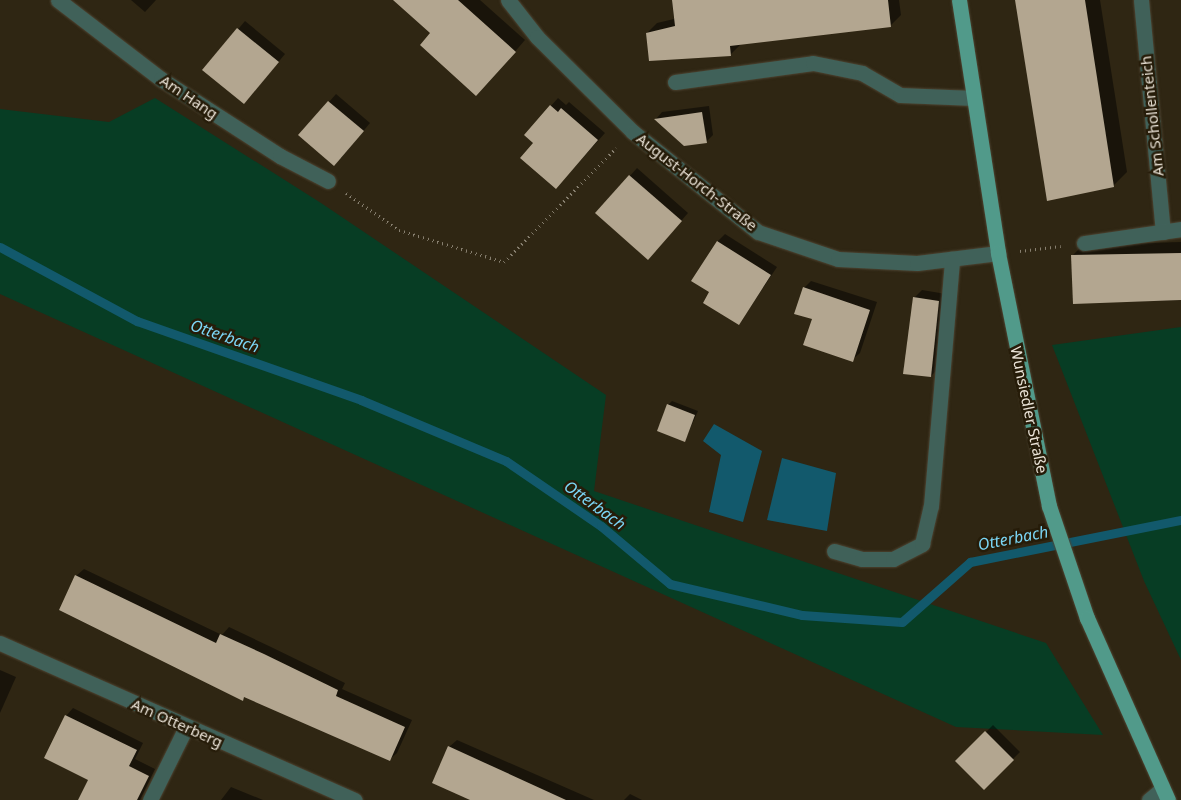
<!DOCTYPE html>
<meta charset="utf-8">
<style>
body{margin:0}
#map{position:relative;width:1181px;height:800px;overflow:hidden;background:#2f2613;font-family:"Noto Sans",sans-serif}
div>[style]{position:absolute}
.green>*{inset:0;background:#073d24}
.water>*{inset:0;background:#12596c}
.shadow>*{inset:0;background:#0007}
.stream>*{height:9px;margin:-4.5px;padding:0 4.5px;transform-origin:4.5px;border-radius:4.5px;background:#12596c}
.building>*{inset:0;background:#b3a690}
.path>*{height:3px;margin-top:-1.5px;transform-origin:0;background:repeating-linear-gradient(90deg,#877f6f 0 1px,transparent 0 5px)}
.roads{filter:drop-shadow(0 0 1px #4d4432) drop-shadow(0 0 1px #4d4432)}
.minor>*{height:15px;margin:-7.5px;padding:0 7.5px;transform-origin:7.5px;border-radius:7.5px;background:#406159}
.major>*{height:15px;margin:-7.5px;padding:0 7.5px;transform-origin:7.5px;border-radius:7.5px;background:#519a8a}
span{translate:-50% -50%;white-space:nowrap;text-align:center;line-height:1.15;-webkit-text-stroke:5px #261c09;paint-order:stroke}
.street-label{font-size:15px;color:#eae3d7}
.water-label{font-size:16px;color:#7bd6f5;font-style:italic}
</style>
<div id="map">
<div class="green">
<div style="clip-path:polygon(155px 98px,321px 203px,606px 395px,594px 491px,1046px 643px,1103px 735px,956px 727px,0 294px,0 109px,109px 122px)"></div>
<div style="clip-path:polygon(1181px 327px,1181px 660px,1144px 581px,1052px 345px)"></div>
</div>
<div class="water">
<div style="clip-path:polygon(714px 424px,762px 451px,743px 522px,709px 512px,721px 455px,703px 441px)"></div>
<div style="clip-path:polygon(782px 458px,836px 473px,827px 531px,767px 520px)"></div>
</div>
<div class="shadow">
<div style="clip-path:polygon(131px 0,156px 0,145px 12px)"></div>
<div style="clip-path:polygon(395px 0,480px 0,525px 40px,487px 84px)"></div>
<div style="clip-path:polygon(672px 0,899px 0,901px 15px,890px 26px,741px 44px,730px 55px,647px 33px,657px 23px,674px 19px)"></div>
<div style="clip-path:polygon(1017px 0,1100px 0,1127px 172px,1113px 186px)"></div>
<div style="clip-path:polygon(245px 21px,285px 54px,251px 95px,204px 70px)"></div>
<div style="clip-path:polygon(336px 94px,370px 123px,341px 158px,300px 135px)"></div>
<div style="clip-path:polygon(558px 98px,566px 105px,569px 102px,605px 133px,563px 180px,526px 134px)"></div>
<div style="clip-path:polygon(709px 106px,713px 135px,706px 142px,656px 119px,662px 112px)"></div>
<div style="clip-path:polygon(637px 168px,688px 213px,655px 251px,597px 213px)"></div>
<div style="clip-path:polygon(725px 234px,777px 267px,739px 324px,711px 292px,718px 241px)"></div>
<div style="clip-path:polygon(1181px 242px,1181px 300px,1075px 303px,1073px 255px,1083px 245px)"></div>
<div style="clip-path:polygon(811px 281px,877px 302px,860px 353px,852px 360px,813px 318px,804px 288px)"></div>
<div style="clip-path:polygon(922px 290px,946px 294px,938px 369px,931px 376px,914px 298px)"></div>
<div style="clip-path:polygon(672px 401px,698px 411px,685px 440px,668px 405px)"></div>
<div style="clip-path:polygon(84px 569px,222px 635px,229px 627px,271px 647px,345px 683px,342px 689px,412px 720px,397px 753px,389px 760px,245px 696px,242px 699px,76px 576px)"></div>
<div style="clip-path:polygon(0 670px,16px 677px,0 713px)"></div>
<div style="clip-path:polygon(73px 708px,143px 743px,135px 759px,155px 769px,140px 800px,92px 800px,89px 779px,66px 716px)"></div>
<div style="clip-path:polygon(993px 725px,1020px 752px,984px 788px,957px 761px)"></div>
<div style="clip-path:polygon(457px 740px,594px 800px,475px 800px,449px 747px)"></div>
<div style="clip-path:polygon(231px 787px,263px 800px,221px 800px)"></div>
<div style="clip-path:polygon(630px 794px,642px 800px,624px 800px)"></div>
</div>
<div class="stream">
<div style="left:0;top:247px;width:156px;rotate:28.4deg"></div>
<div style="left:137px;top:321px;width:238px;rotate:19.4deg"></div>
<div style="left:361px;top:400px;width:157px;rotate:22.8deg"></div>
<div style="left:506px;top:461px;width:115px;rotate:34.4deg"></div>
<div style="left:601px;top:526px;width:90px;rotate:40deg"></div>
<div style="left:670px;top:584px;width:136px;rotate:13.2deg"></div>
<div style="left:802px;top:615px;width:100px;rotate:4deg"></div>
<div style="left:902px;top:622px;width:91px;rotate:-41.4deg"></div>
<div style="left:970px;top:562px;width:215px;rotate:-11.3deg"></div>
</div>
<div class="building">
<div style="clip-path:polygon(393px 0,458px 0,516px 52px,476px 96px,420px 45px,430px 33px)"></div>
<div style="clip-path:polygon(672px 0,888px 0,891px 27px,730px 46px,731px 56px,649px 61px,646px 33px,675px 26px)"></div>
<div style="clip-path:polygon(1015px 0,1085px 0,1114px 187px,1047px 201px)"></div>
<div style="clip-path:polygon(237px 28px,279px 62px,244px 104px,202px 70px)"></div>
<div style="clip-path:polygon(328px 101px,364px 131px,334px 166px,298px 135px)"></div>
<div style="clip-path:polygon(550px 105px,558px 112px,561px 108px,598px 140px,556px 189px,520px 158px,533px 143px,524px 135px)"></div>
<div style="clip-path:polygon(702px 112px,707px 143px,684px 146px,654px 119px)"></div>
<div style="clip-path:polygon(629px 175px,682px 221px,648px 260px,595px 213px)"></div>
<div style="clip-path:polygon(717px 241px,771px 275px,739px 325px,703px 303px,709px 292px,691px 281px)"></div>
<div style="clip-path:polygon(1181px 253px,1181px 300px,1073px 304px,1071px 255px)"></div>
<div style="clip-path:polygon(803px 287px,870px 310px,853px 362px,803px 345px,812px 319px,794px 314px)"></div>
<div style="clip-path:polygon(913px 297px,939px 301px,931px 377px,903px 374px)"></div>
<div style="clip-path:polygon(667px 404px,695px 415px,685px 442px,657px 431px)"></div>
<div style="clip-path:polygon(75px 575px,216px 643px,220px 634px,264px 654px,338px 690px,336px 696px,405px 727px,390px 761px,244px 697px,243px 701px,59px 610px)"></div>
<div style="clip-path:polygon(65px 715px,137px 750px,129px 766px,149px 776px,137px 800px,78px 800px,88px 780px,44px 758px)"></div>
<div style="clip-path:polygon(985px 731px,1014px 760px,984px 790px,955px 761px)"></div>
<div style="clip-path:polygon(448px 746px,566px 800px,470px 800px,432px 783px)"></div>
</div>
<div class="path">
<div style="left:346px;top:193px;width:65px;rotate:34.9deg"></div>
<div style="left:399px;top:230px;width:110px;rotate:16.9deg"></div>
<div style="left:504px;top:262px;width:160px;rotate:-45.5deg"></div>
<div style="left:1020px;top:251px;width:41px;rotate:-7deg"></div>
</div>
<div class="roads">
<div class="minor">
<div style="left:58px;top:0;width:130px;rotate:37.5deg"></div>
<div style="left:161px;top:79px;width:142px;rotate:32.9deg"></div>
<div style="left:280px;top:156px;width:54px;rotate:27.5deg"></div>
<div style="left:508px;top:0;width:47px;rotate:51.9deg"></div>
<div style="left:537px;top:37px;width:135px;rotate:44.7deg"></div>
<div style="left:633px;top:132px;width:160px;rotate:38.7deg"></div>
<div style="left:758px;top:232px;width:84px;rotate:18.6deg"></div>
<div style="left:838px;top:259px;width:79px;rotate:2.9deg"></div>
<div style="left:917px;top:263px;width:82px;rotate:-7deg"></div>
<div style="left:1141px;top:0;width:233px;rotate:84.6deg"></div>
<div style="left:675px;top:82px;width:139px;rotate:-7.8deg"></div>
<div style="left:813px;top:63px;width:50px;rotate:11.5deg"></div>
<div style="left:862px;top:73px;width:44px;rotate:30.1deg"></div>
<div style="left:900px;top:95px;width:74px;rotate:2.3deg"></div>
<div style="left:1084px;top:243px;width:98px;rotate:-8.2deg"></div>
<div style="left:834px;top:551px;width:29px;rotate:16deg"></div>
<div style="left:862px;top:559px;width:31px"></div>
<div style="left:893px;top:559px;width:33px;rotate:-27deg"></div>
<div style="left:922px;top:544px;width:39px;rotate:-77deg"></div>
<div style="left:931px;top:506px;width:248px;rotate:-85.1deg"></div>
<div style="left:0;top:643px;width:388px;rotate:23.9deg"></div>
<div style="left:150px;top:800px;width:81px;rotate:-63.7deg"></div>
<div style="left:1149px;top:800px;width:17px;rotate:-40deg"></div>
</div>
<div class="major">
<div style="left:959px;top:0;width:256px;rotate:81.2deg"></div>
<div style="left:998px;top:253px;width:258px;rotate:78.6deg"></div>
<div style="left:1049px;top:506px;width:118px;rotate:71.3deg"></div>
<div style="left:1087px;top:618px;width:199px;rotate:66deg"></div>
</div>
</div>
<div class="street-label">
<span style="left:189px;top:97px;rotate:34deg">Am Hang</span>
<span style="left:1152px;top:116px;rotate:-96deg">Am Schollenteich</span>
<span style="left:697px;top:182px;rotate:38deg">August-Horch-Straße</span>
<span style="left:1029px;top:410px;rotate:78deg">Wunsiedler Straße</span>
<span style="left:177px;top:723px;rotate:24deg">Am Otterberg</span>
</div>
<div class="water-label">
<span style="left:225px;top:336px;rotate:19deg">Otterbach</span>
<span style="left:595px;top:505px;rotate:36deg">Otterbach</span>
<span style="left:1013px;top:538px;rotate:-11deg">Otterbach</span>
</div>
</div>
